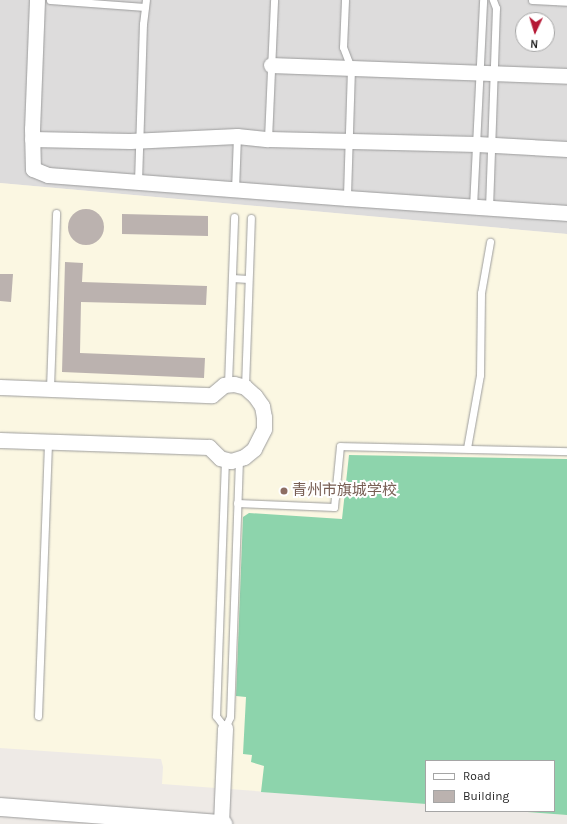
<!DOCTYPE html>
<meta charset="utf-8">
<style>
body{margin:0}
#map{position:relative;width:567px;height:824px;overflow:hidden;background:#eeeae6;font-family:Karla,"Noto Sans SC",sans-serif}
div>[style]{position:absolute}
.residential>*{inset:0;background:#dddcdc}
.education>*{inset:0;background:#fbf7e2}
.pitch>*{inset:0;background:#8dd4ac}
.building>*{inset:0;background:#bbb2af}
.round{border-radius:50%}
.roads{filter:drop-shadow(0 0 1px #9c9c9c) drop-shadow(0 0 1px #9c9c9c)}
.service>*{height:7px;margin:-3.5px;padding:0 3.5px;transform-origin:3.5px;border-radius:3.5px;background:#fff}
.minor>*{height:15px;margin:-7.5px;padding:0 7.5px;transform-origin:7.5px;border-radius:7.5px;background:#fff}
.tertiary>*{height:18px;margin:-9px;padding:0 9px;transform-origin:9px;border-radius:9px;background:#fff}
.dots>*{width:11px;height:11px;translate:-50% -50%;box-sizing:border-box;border:2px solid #fff;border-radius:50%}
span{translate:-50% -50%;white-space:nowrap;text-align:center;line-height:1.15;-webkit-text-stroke:4px #fff;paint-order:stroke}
.education-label{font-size:15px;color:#785e54}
.left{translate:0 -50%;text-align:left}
.legend{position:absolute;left:425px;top:760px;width:130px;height:52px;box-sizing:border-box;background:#fff;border:1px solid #a5a5a5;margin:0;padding:5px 7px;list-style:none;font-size:12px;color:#1f1f1f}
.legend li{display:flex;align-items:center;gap:8px;height:20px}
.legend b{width:20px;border:1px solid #a5a5a5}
.north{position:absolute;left:515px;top:12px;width:40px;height:40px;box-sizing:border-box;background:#fff;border:1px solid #a5a5a5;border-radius:50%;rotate:184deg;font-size:11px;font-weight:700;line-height:16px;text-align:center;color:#1f1f1f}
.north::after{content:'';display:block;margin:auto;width:14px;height:18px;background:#b51835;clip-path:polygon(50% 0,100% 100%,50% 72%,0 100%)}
</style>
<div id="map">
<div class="residential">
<div style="clip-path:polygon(evenodd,0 0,567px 0,567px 234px,0 183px,0 0,523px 20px,547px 20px,547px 44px,523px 44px,523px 20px)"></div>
</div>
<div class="education">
<div style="clip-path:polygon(0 183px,567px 234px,567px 815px,514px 811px,554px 811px,554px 761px,426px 761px,426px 804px,162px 784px,163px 767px,161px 759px,0 748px)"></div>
</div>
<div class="pitch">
<div style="clip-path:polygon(349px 455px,567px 459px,567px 815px,514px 811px,554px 811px,554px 761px,426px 761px,426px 804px,261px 792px,264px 766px,251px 762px,252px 755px,243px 754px,246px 697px,236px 696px,243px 517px,249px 513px,342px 519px)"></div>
</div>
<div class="building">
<div class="round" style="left:68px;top:209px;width:36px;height:36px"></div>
<div style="clip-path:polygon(122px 214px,208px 216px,208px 236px,122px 234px)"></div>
<div style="clip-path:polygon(65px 262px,83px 263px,82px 282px,207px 286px,206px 305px,81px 302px,80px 353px,205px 358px,204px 378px,62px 372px)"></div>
<div style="clip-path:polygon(0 274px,13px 274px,11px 302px,0 301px)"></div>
</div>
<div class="roads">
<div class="service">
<div style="left:50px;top:0;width:95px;rotate:4.2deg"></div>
<div style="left:345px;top:0;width:47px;rotate:92.4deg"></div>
<div style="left:343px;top:47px;width:22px;rotate:69deg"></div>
<div style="left:351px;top:68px;width:130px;rotate:91.8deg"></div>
<div style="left:532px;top:0;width:35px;rotate:3deg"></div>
<div style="left:268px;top:139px;width:139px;rotate:-87.5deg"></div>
<div style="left:138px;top:182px;width:158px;rotate:-88.2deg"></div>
<div style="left:143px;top:24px;width:24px;rotate:-83deg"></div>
<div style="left:235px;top:190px;width:54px;rotate:-87.9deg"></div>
<div style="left:473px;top:207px;width:207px;rotate:-87.2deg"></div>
<div style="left:489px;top:208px;width:200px;rotate:-88deg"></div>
<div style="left:496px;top:8px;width:9px;rotate:-111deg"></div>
<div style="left:232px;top:278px;width:16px;rotate:4deg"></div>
<div style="left:228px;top:384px;width:167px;rotate:-87.9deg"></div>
<div style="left:245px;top:387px;width:169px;rotate:-88deg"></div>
<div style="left:50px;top:388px;width:175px;rotate:-88deg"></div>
<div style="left:467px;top:448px;width:74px;rotate:-79.9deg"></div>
<div style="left:480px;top:375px;width:82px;rotate:-89.3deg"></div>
<div style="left:481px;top:293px;width:52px;rotate:-80deg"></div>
<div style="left:225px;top:459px;width:257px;rotate:92deg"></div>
<div style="left:216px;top:716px;width:15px;rotate:53deg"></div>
<div style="left:225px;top:728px;width:12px;rotate:-66deg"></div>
<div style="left:230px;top:717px;width:258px;rotate:-88deg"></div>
<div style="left:237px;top:503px;width:97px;rotate:2.4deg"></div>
<div style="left:334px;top:507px;width:61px;rotate:-84.4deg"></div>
<div style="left:340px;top:446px;width:227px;rotate:1.3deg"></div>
<div style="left:38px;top:716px;width:274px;rotate:-87.9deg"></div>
</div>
<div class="minor">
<div style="left:37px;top:0;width:129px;rotate:92.2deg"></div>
<div style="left:32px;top:129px;width:40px;rotate:88.6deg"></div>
<div style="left:33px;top:169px;width:16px;rotate:22deg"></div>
<div style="left:48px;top:175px;width:300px;rotate:4.4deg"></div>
<div style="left:347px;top:198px;width:221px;rotate:3.9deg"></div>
<div style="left:271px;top:65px;width:296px;rotate:2.1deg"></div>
<div style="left:32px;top:139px;width:98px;rotate:1.2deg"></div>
<div style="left:130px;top:141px;width:107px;rotate:-2.7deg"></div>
<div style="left:237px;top:136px;width:31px;rotate:6deg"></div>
<div style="left:268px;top:139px;width:209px;rotate:1.4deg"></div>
<div style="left:477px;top:144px;width:90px;rotate:3.2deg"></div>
<div style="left:0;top:387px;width:212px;rotate:2.2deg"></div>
<div style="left:212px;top:395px;width:16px;rotate:-40deg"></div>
<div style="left:224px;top:385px;width:10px;rotate:-6deg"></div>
<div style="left:234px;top:384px;width:11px;rotate:15deg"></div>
<div style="left:245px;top:387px;width:13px;rotate:42deg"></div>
<div style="left:255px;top:396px;width:12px;rotate:55deg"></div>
<div style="left:262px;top:406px;width:11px;rotate:80deg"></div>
<div style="left:264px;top:417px;width:12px;rotate:90deg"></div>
<div style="left:264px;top:429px;width:22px;rotate:117deg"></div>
<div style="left:254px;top:449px;width:13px;rotate:141deg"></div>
<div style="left:244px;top:457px;width:14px;rotate:163deg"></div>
<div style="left:231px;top:461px;width:11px;rotate:-165deg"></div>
<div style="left:220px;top:458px;width:16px;rotate:-135deg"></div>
<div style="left:209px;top:447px;width:209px;rotate:-178.1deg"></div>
<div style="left:221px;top:824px;width:96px;rotate:-87.6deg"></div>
</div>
<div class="tertiary">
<div style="left:0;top:807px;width:224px;rotate:4.4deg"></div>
</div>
</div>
<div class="dots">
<div style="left:284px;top:491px;background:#8d6e63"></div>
</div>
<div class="education-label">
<span class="left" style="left:292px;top:491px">青州市旗城学校</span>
</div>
<ul class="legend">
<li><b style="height:5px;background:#fff"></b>Road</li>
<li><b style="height:11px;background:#bbb2af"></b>Building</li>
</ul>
<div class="north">N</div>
</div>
